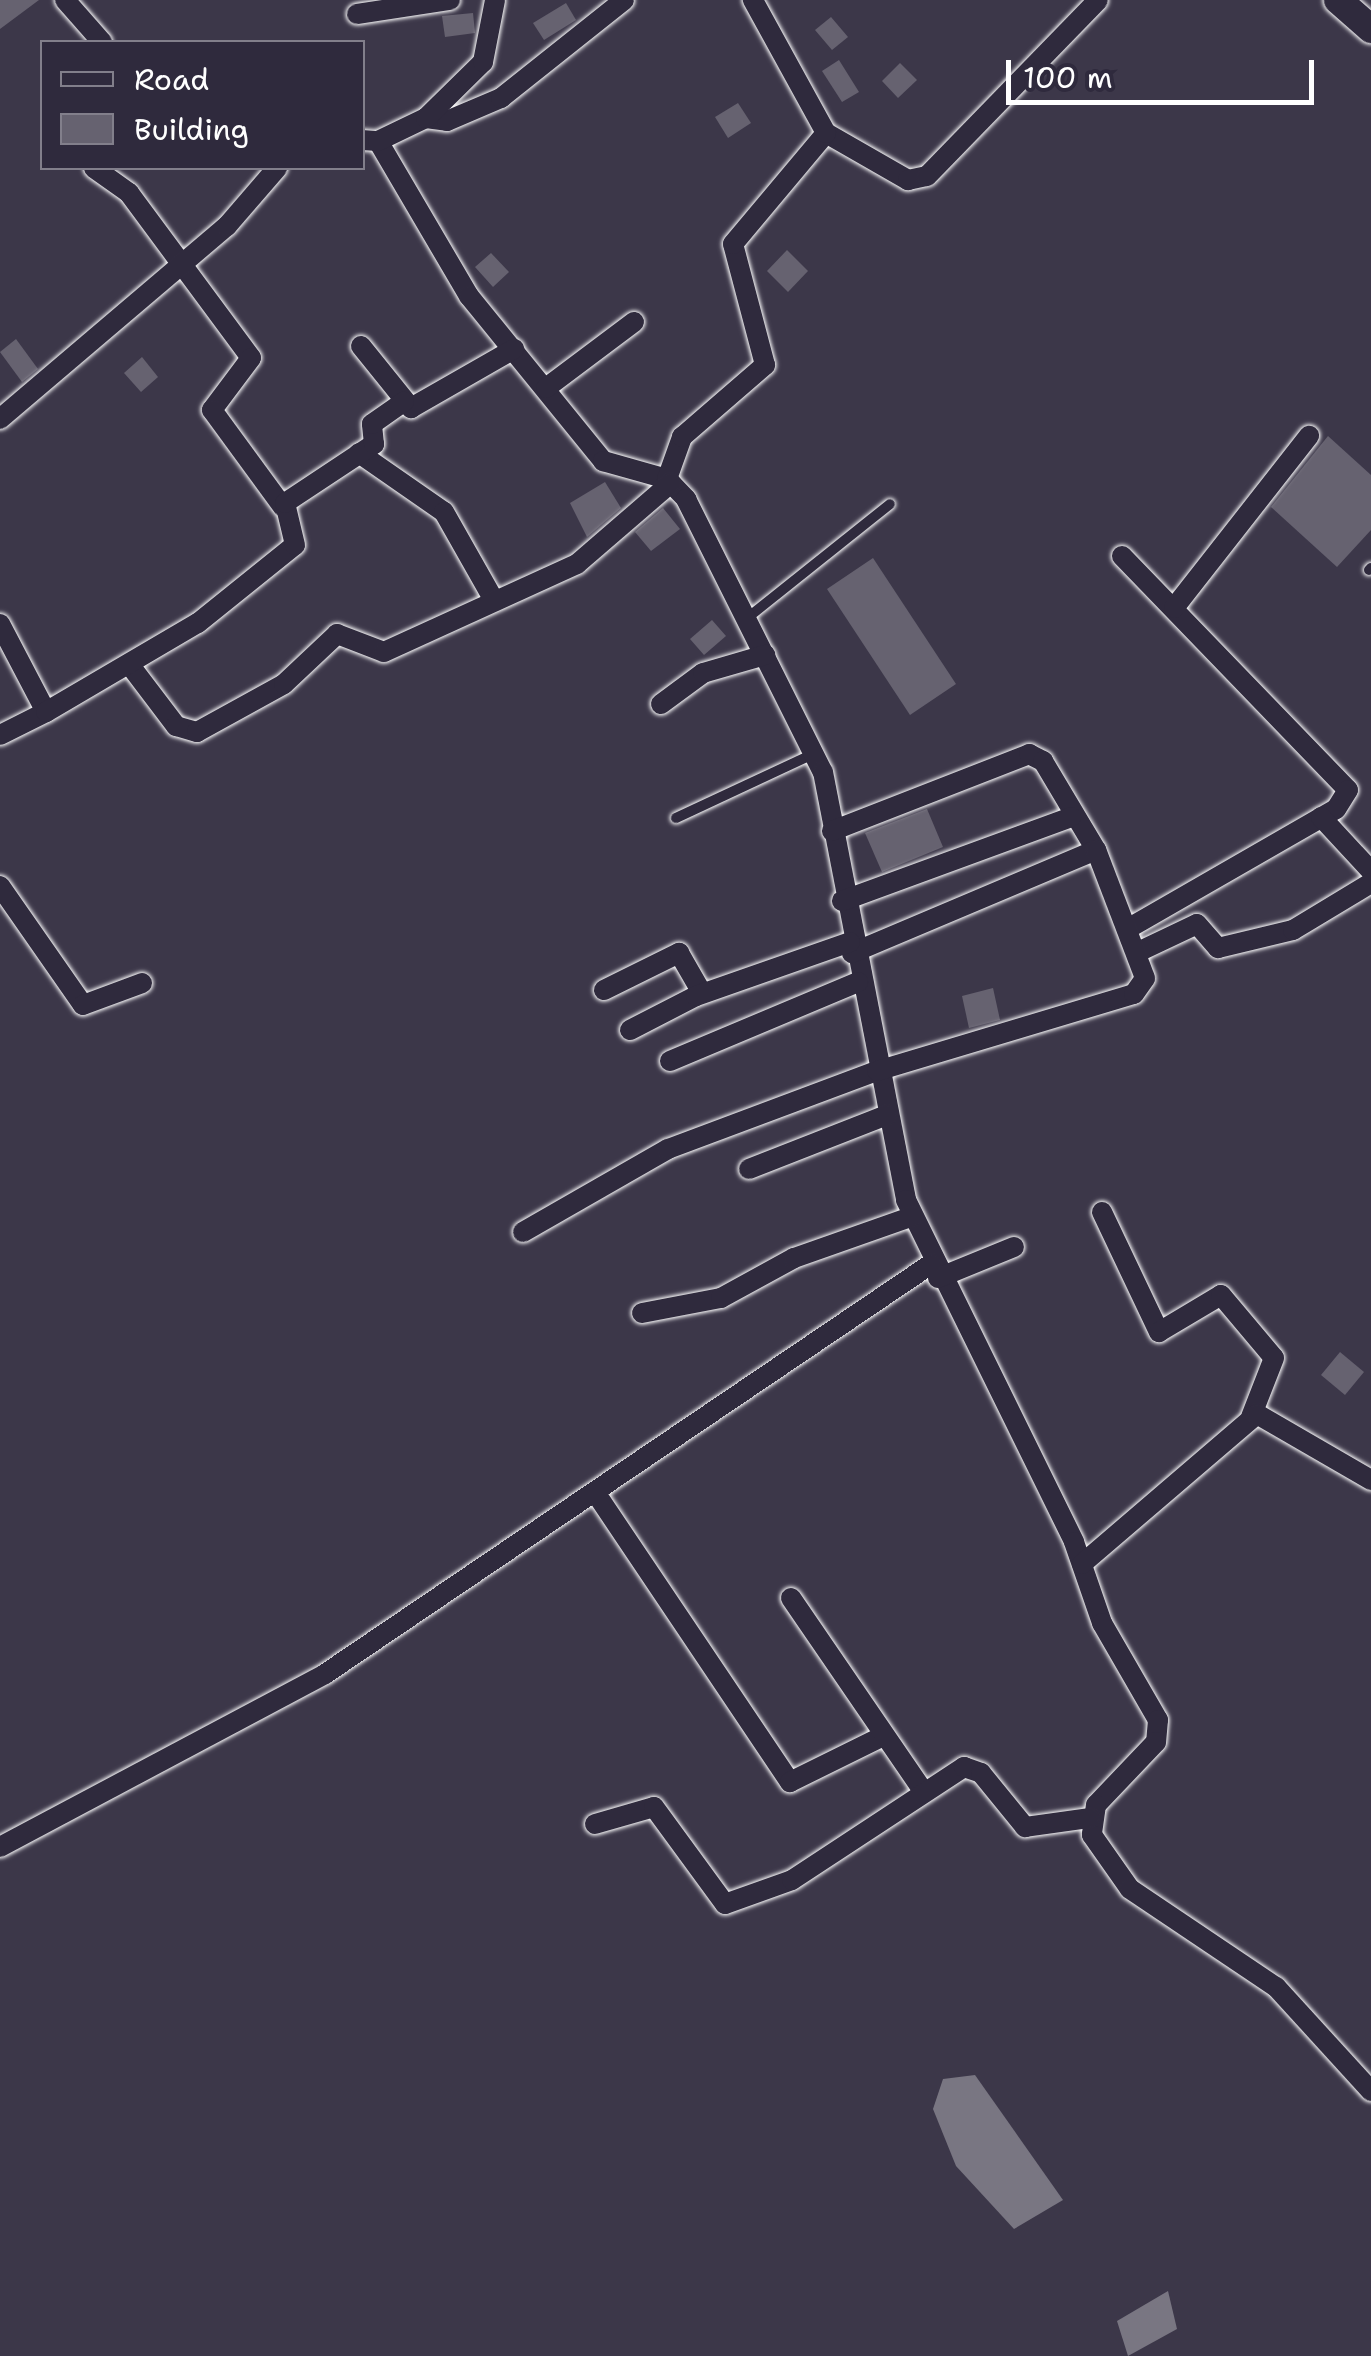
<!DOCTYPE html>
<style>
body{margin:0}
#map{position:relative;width:1371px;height:2356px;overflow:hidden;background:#3c3749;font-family:"Shantell Sans",sans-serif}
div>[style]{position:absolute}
.water>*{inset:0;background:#797682}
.building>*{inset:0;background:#666270}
.roads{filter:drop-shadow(0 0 2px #fff) drop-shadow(0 0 2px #fff)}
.lane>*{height:10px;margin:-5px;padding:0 5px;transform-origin:5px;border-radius:5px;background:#2f2a3d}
.street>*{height:20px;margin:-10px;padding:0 10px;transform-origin:10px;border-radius:10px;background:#2f2a3d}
.secondary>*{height:28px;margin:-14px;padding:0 14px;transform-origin:14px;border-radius:14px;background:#2f2a3d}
span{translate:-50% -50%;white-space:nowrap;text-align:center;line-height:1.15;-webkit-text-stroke:9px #2f2a3d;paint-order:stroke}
.legend{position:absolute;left:40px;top:40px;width:325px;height:130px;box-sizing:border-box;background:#2f2a3d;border:2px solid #827f8b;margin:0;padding:12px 18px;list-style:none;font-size:30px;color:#fff}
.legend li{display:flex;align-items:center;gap:20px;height:50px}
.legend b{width:50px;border:2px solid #827f8b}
.scale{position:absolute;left:1006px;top:60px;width:308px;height:45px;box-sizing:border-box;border:5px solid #fff;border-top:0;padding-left:12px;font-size:30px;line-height:35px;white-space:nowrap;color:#fff;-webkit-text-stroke:8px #2f2a3d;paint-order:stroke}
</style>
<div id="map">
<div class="water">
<div style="clip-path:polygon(975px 2075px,1063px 2200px,1014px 2229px,956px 2166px,933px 2109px,943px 2079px)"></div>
<div style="clip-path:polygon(1168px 2291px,1177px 2329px,1128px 2356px,1117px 2321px)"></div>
</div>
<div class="building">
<div style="clip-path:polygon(0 0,39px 0,0 29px)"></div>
<div style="clip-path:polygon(566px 3px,576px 20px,544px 40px,533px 23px)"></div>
<div style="clip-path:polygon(473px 13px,475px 33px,445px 37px,442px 16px)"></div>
<div style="clip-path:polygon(831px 17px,848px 37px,832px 50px,815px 30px)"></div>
<div style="clip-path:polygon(839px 60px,859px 92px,842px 102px,822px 71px)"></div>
<div style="clip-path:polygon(900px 63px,917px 80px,898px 98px,882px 81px)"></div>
<div style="clip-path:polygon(738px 103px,751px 123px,728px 138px,715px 117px)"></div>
<div style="clip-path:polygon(787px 250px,808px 271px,788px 292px,767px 271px)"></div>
<div style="clip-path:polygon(491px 253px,509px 272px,493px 287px,475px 267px)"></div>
<div style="clip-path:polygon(16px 339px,38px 369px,22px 382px,0 352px)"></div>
<div style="clip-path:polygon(142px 357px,158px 377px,141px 392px,124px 373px)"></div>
<div style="clip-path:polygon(1328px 436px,1371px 475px,1371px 530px,1337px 567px,1271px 507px)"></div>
<div style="clip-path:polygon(605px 482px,621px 508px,587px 537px,570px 503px)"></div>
<div style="clip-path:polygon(663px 508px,680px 529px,651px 551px,635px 532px)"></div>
<div style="clip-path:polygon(873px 558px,956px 684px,910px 715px,827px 589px)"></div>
<div style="clip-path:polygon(712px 620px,726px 636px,704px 655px,690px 639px)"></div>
<div style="clip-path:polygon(927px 809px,943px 847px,882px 872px,865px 833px)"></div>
<div style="clip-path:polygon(993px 988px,1000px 1020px,969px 1028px,962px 996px)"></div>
<div style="clip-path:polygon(1340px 1352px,1364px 1372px,1345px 1395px,1321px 1375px)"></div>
</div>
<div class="roads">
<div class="lane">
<div style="left:1369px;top:570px;width:3px;rotate:-45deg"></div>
<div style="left:746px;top:619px;width:184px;rotate:-38.6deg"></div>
<div style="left:676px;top:818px;width:151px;rotate:-25deg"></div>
</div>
<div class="street">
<div style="left:65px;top:0;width:56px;rotate:48.6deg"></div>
<div style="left:357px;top:14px;width:94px;rotate:-8.6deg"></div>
<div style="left:426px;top:118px;width:21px;rotate:8deg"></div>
<div style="left:447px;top:121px;width:59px;rotate:-23.1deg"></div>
<div style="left:501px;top:98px;width:157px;rotate:-38.5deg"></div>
<div style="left:826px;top:133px;width:95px;rotate:29.8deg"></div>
<div style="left:908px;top:180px;width:19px;rotate:-12deg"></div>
<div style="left:927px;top:176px;width:245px;rotate:-45.8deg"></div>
<div style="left:362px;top:140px;width:16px;rotate:4deg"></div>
<div style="left:378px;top:141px;width:180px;rotate:59.6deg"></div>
<div style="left:469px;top:296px;width:213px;rotate:50.9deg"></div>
<div style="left:603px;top:461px;width:66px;rotate:15.7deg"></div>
<div style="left:667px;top:479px;width:28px;rotate:46deg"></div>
<div style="left:686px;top:499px;width:305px;rotate:63.4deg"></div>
<div style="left:823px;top:772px;width:436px;rotate:79deg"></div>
<div style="left:906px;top:1200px;width:381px;rotate:63.8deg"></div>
<div style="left:1074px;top:1542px;width:86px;rotate:70.9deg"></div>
<div style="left:1102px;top:1623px;width:112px;rotate:60deg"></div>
<div style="left:1158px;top:1720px;width:22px;rotate:95deg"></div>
<div style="left:1156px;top:1742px;width:87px;rotate:133.6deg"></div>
<div style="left:1096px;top:1805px;width:30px;rotate:98deg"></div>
<div style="left:1092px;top:1835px;width:66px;rotate:54.9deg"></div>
<div style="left:1130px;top:1889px;width:176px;rotate:33.9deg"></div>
<div style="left:1276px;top:1987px;width:141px;rotate:47.6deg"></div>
<div style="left:378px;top:141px;width:53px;rotate:-25.6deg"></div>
<div style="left:426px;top:118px;width:80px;rotate:-44.5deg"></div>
<div style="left:483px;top:62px;width:63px;rotate:-79deg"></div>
<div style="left:94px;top:168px;width:43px;rotate:35.5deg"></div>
<div style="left:129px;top:193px;width:205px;rotate:53.5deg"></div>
<div style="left:251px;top:358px;width:65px;rotate:126.9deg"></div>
<div style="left:212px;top:410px;width:120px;rotate:53.8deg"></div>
<div style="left:361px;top:346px;width:80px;rotate:51.1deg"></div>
<div style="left:411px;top:408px;width:119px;rotate:-29.8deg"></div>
<div style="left:546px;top:388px;width:110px;rotate:-36.9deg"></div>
<div style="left:0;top:419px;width:298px;rotate:-40.4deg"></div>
<div style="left:227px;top:226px;width:77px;rotate:-49.2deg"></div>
<div style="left:359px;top:453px;width:103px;rotate:34.8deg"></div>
<div style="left:444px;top:512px;width:98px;rotate:60.5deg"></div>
<div style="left:667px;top:479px;width:45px;rotate:-70.3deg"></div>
<div style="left:682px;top:437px;width:110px;rotate:-40.9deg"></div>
<div style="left:765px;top:365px;width:125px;rotate:-104.8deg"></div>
<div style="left:733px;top:244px;width:145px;rotate:-50deg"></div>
<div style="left:826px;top:133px;width:152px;rotate:-118.8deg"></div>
<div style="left:1122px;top:556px;width:325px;rotate:46deg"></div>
<div style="left:1348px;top:790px;width:22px;rotate:122deg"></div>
<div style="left:1336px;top:809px;width:239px;rotate:150.1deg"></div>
<div style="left:1174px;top:608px;width:219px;rotate:-51.9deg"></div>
<div style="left:0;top:624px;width:99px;rotate:62.4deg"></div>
<div style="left:46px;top:712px;width:51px;rotate:153.4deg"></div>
<div style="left:129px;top:664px;width:78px;rotate:52.8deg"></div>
<div style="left:176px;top:726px;width:22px;rotate:16deg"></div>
<div style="left:197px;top:732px;width:99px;rotate:-28.9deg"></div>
<div style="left:284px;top:684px;width:73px;rotate:-43.3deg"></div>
<div style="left:337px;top:634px;width:50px;rotate:21deg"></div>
<div style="left:384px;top:652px;width:212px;rotate:-24.5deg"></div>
<div style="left:577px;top:564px;width:124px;rotate:-40.8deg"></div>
<div style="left:661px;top:704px;width:52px;rotate:-36.4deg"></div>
<div style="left:703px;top:673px;width:65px;rotate:-16.2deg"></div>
<div style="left:46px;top:712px;width:176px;rotate:-30.4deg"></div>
<div style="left:198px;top:623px;width:124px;rotate:-38.8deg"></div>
<div style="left:295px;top:545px;width:43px;rotate:-103.4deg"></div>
<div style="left:285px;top:503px;width:107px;rotate:-33.5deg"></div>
<div style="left:374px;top:444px;width:20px;rotate:-96deg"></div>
<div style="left:372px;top:424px;width:39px;rotate:-35deg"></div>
<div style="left:1321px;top:817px;width:74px;rotate:47.2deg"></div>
<div style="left:832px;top:831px;width:212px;rotate:-21.3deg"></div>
<div style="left:1029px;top:754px;width:16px;rotate:27deg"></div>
<div style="left:1043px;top:761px;width:104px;rotate:59.2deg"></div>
<div style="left:1096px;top:850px;width:265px;rotate:157.1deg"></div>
<div style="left:0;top:886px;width:145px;rotate:55.1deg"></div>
<div style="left:83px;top:1005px;width:63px;rotate:-20.4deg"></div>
<div style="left:842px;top:901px;width:244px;rotate:-20.1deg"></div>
<div style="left:1138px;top:952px;width:65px;rotate:-25.4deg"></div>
<div style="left:1197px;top:924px;width:32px;rotate:49deg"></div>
<div style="left:1218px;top:948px;width:77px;rotate:-13.5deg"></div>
<div style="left:1293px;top:930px;width:91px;rotate:-31.1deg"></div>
<div style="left:604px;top:990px;width:84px;rotate:-26.3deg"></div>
<div style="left:679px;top:953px;width:46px;rotate:60.1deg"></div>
<div style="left:630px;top:1030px;width:74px;rotate:-27.3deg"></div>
<div style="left:696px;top:996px;width:163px;rotate:-19.3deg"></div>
<div style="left:670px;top:1061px;width:204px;rotate:-22.8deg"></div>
<div style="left:749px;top:1169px;width:148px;rotate:-21.4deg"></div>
<div style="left:1102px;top:1212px;width:133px;rotate:64.6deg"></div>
<div style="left:1159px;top:1332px;width:72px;rotate:-30.8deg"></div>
<div style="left:1221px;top:1295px;width:82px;rotate:49.9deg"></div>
<div style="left:1274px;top:1358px;width:63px;rotate:111.3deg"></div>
<div style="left:523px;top:1232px;width:167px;rotate:-29.8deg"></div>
<div style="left:668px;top:1149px;width:223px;rotate:-20.5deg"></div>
<div style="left:877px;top:1071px;width:268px;rotate:-16.7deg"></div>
<div style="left:1134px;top:994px;width:19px;rotate:-55deg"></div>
<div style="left:1145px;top:978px;width:137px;rotate:-110.9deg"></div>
<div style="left:938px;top:1278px;width:82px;rotate:-22.2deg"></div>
<div style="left:642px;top:1313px;width:80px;rotate:-10.8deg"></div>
<div style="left:721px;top:1298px;width:83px;rotate:-28.7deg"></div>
<div style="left:794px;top:1258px;width:126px;rotate:-19.4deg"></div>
<div style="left:597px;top:1495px;width:346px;rotate:56.1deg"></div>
<div style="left:790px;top:1782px;width:104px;rotate:-26.3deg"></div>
<div style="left:1082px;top:1564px;width:230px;rotate:-40.6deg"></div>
<div style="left:1257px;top:1414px;width:132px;rotate:30.1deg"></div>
<div style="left:791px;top:1598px;width:235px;rotate:55.6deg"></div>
<div style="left:595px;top:1824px;width:61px;rotate:-16.1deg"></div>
<div style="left:654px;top:1807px;width:120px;rotate:53.8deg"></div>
<div style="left:725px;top:1904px;width:71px;rotate:-19.7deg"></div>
<div style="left:792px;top:1880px;width:206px;rotate:-33.3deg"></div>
<div style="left:964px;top:1767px;width:18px;rotate:19deg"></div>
<div style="left:981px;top:1773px;width:70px;rotate:50.8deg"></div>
<div style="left:1025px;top:1827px;width:65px;rotate:-8deg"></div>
<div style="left:0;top:1847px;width:368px;rotate:-28deg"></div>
<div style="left:325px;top:1674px;width:732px;rotate:-34.08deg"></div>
</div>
<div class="secondary">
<div style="left:1338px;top:0;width:44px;rotate:41.3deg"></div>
</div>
</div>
<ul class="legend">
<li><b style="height:12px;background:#2f2a3d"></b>Road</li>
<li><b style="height:28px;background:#666270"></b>Building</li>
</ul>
<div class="scale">100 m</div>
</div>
